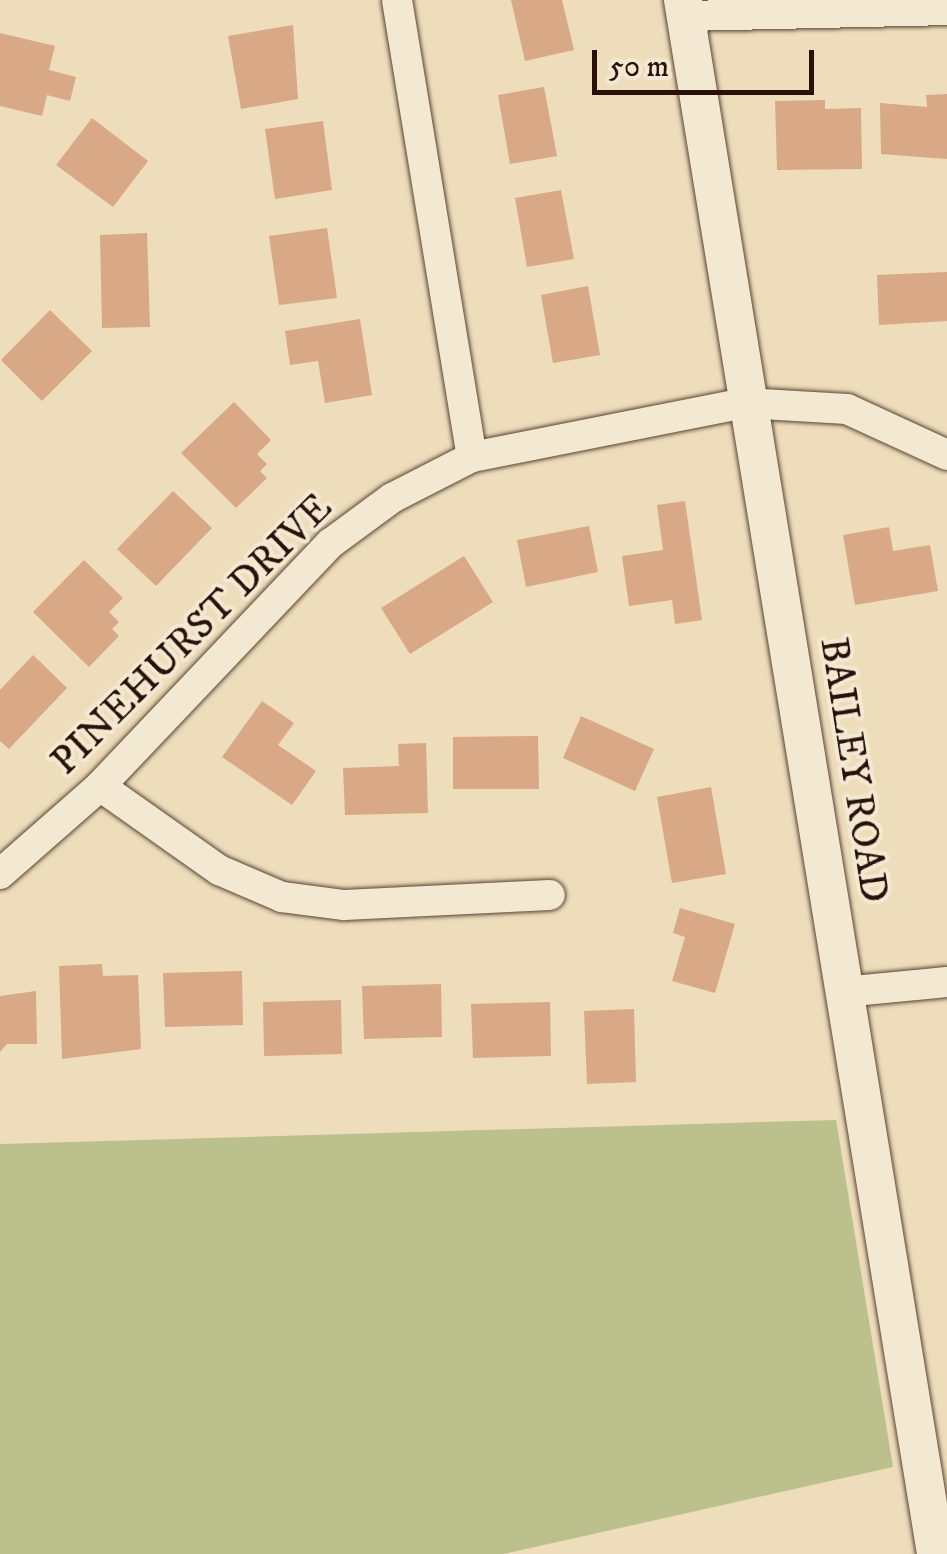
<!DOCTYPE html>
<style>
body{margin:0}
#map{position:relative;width:947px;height:1554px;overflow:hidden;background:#edddba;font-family:"IM FELL DW Pica",serif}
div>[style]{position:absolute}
.green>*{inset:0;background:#bbc08d}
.building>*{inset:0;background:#d9a886}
.roads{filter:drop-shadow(0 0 2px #5a4435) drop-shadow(0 0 2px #5a4435)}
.minor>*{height:30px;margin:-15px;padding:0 15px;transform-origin:15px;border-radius:15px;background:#f3e9d2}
.tertiary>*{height:38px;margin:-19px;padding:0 19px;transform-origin:19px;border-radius:19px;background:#f3e9d2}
span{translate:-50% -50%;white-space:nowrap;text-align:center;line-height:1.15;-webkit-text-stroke:8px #f3e9d2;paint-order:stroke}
.street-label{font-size:40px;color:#291109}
.scale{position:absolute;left:592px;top:50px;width:222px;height:45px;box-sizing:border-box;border:5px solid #291109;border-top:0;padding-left:12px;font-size:30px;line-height:35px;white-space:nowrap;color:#291109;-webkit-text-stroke:8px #f3e9d2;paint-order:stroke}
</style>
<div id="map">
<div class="green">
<div style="clip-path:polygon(836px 1120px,893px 1467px,504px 1554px,0 1554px,0 1144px)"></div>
</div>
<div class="building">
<div style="clip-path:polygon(511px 0,562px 0,574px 50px,525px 61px)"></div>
<div style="clip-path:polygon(293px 25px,298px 99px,241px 109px,228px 36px)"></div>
<div style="clip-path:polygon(0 33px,55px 46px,49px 70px,76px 77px,70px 101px,47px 95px,42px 116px,0 106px)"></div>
<div style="clip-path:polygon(544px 87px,557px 156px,510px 164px,498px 95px)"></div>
<div style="clip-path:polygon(947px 94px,947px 159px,881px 154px,880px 103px,927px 107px,926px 95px)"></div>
<div style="clip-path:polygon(825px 100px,825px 109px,861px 108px,862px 169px,777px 170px,775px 101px)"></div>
<div style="clip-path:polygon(92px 118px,148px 161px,113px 207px,56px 165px)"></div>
<div style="clip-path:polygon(323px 121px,332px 190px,275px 199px,265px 129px)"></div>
<div style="clip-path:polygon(561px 190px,574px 259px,527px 267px,515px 198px)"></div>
<div style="clip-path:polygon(327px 228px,337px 298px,279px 305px,269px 236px)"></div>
<div style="clip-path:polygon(147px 233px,150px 327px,102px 328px,100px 235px)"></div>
<div style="clip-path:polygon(947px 272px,947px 321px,879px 325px,877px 275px)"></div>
<div style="clip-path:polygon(588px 286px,600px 355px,553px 363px,541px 295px)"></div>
<div style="clip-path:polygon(50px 310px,92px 351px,42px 401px,1px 360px)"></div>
<div style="clip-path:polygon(360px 319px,372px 395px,325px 403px,318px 361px,290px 365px,285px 331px)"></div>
<div style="clip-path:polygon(234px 402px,271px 440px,257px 454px,267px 464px,260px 471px,267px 478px,236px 508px,181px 453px)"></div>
<div style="clip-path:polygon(173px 491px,212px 528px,156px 586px,117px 549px)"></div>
<div style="clip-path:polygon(685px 501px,702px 620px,675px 624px,672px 600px,629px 606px,622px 556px,663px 550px,657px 505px)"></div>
<div style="clip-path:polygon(589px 526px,598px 572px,526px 587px,517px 540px)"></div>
<div style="clip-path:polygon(889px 527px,893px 551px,930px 545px,938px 591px,855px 605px,843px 535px)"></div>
<div style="clip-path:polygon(464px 556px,493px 602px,410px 654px,381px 608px)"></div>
<div style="clip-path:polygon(84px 560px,123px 598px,109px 612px,119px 622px,112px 629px,119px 636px,89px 667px,33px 612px)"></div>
<div style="clip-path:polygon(33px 655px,67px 688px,9px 749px,0 741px,0 690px)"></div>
<div style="clip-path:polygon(262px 701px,294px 723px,278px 745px,316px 771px,292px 805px,222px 757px)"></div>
<div style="clip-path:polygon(581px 716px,654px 749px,635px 791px,563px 758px)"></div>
<div style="clip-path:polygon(538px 736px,539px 789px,453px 789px,453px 737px)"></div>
<div style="clip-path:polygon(426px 743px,428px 813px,345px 815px,343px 768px,399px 766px,398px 744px)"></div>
<div style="clip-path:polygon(711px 787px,726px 874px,672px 883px,657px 797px)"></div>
<div style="clip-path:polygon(680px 908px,735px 924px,715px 993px,672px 981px,685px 937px,673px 933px)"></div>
<div style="clip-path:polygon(102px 964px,103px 976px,138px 975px,141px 1049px,62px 1059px,59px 966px)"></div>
<div style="clip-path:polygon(242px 971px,243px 1025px,165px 1027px,163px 973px)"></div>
<div style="clip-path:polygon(441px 984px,442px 1037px,364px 1039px,362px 986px)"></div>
<div style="clip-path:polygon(36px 991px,37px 1044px,7px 1044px,0 1052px,0 996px)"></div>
<div style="clip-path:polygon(341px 1000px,342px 1054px,264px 1056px,263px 1002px)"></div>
<div style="clip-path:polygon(550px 1002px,551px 1056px,473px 1058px,471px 1004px)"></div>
<div style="clip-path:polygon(634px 1009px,636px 1082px,587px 1084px,584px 1011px)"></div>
</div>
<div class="roads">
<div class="minor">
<div style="left:397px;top:0;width:463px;rotate:80.7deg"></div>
<div style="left:686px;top:16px;width:261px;rotate:-1.3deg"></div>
<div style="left:100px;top:786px;width:146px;rotate:35.2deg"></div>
<div style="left:219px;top:870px;width:69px;rotate:23.2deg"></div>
<div style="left:282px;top:897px;width:63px;rotate:7.4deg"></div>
<div style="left:344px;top:905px;width:206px;rotate:-2.8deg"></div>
<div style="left:0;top:874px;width:133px;rotate:-41.3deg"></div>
<div style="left:100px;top:786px;width:335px;rotate:-46.5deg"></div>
<div style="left:331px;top:543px;width:76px;rotate:-36.4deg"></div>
<div style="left:392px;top:498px;width:90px;rotate:-27.1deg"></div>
<div style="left:472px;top:457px;width:278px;rotate:-11.2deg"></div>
<div style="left:745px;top:403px;width:102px;rotate:3.4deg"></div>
<div style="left:847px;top:409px;width:110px;rotate:24.7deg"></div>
<div style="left:843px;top:992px;width:104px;rotate:-5.5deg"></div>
</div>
<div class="tertiary">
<div style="left:683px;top:0;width:1574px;rotate:80.75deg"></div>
</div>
</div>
<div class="street-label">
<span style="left:192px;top:635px;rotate:-45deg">PINEHURST DRIVE</span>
<span style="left:853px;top:770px;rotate:81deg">BAILEY ROAD</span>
</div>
<div class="scale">50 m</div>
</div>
